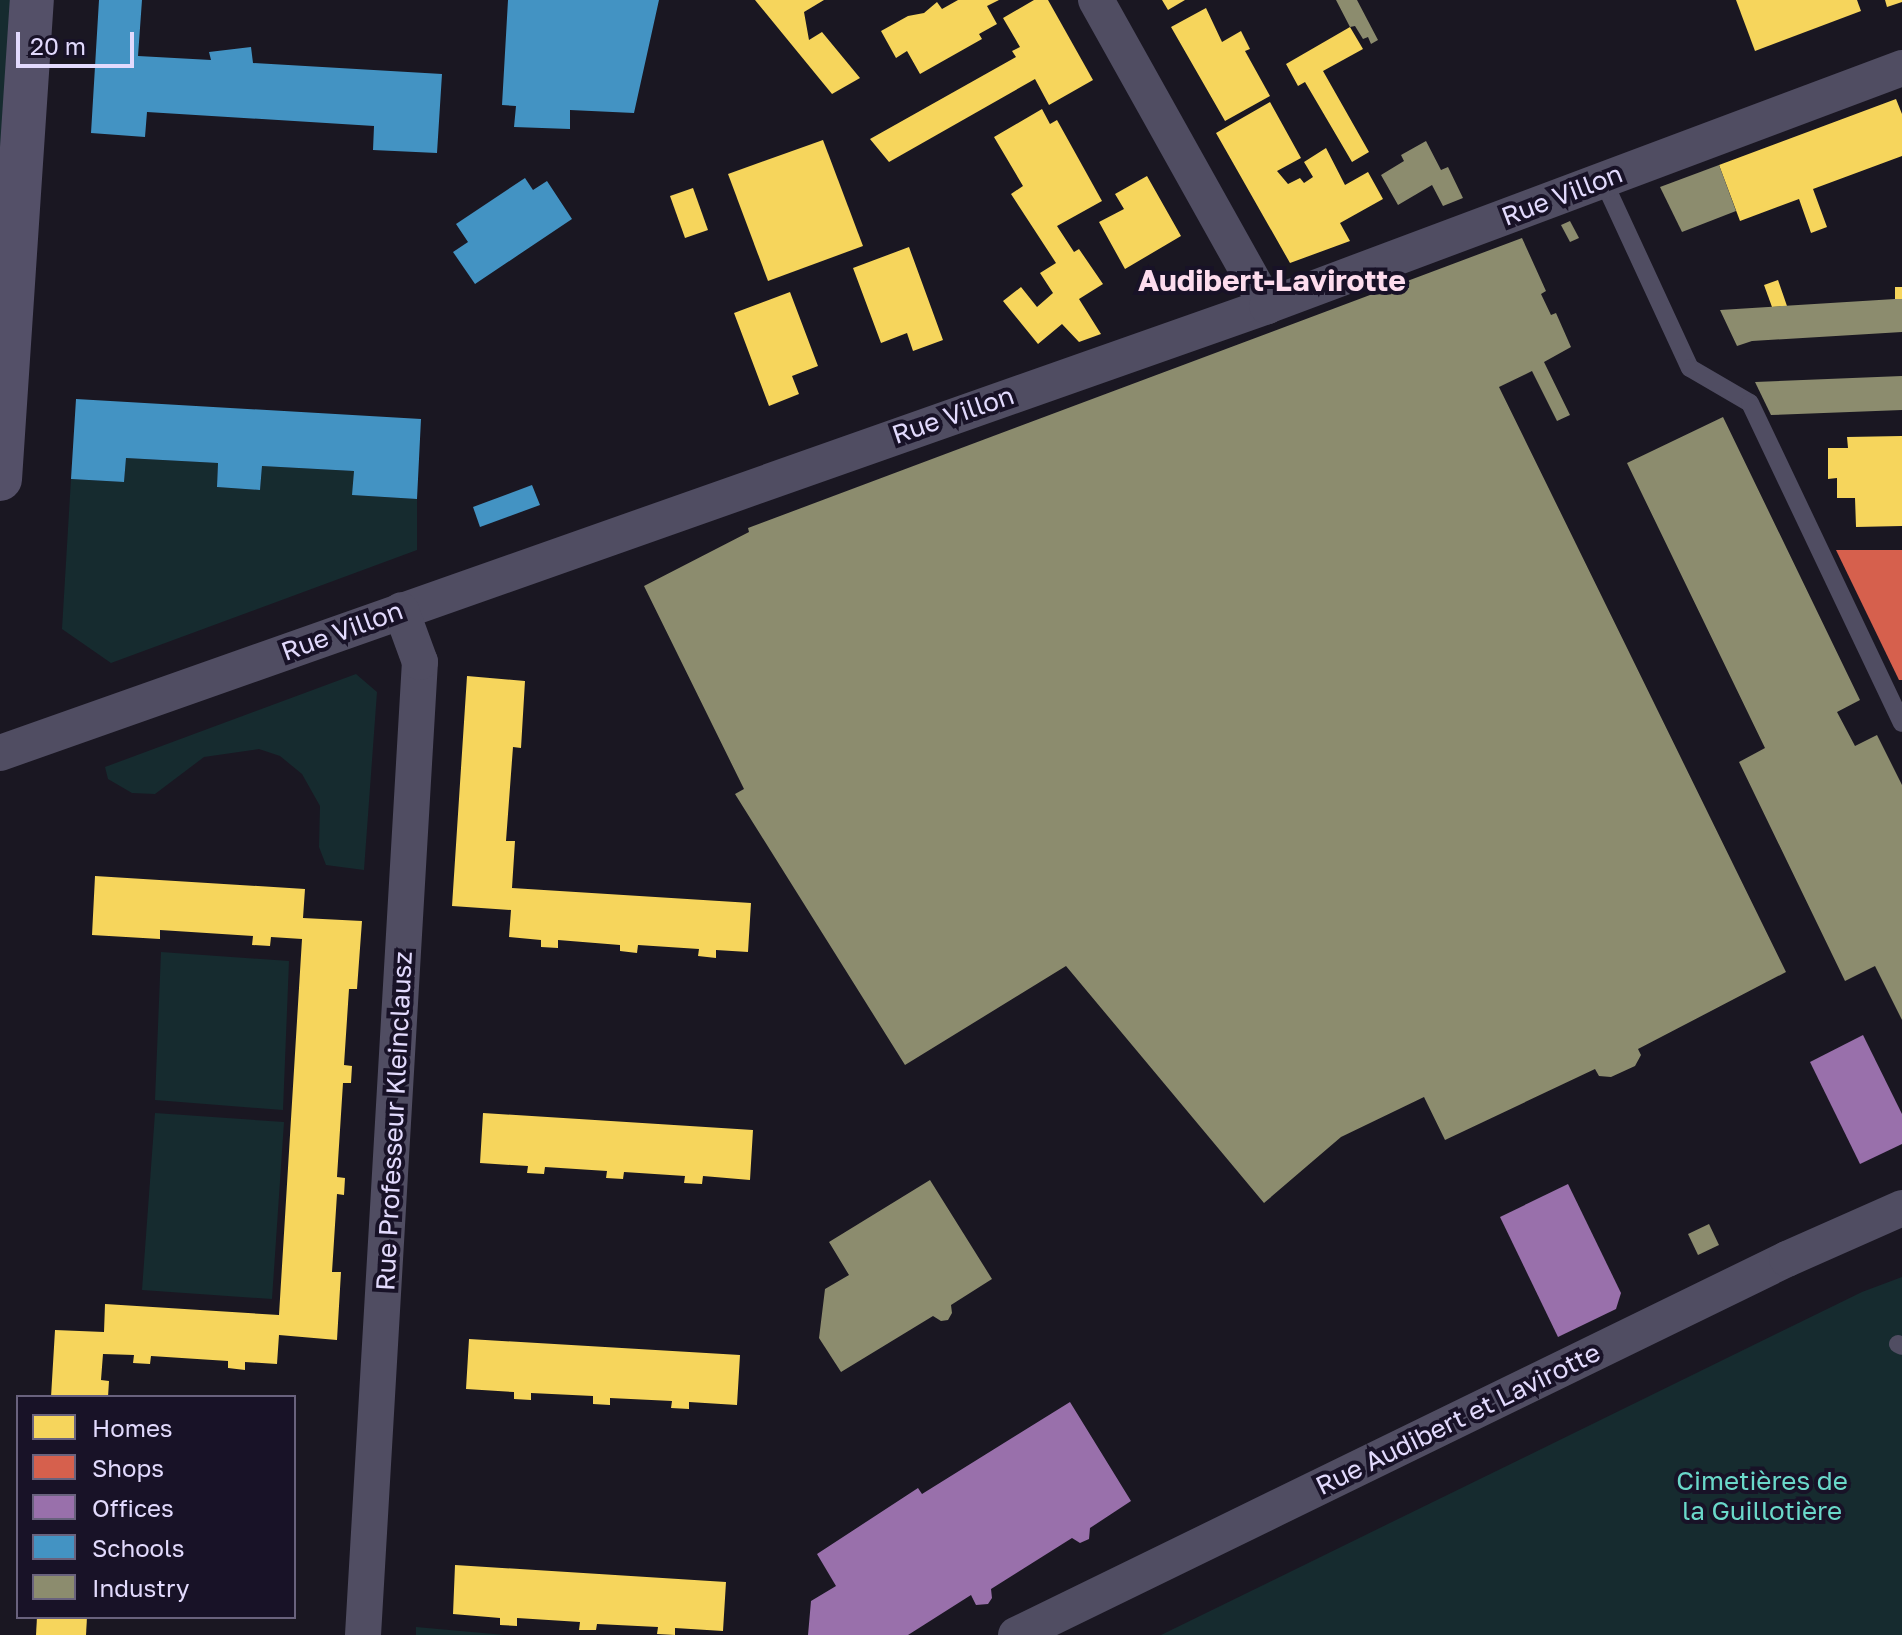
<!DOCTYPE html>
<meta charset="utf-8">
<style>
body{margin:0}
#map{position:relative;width:1902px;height:1635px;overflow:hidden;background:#1a1722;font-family:"Golos Text",sans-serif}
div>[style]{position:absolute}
.green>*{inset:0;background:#162b2f}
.homes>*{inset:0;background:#f6d55c}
.shops>*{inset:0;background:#d6604d}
.offices>*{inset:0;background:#9970ab}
.schools>*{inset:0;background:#4393c3}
.industry>*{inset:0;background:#8c8c6e}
.lane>*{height:18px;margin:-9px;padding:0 9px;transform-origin:9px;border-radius:9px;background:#504d62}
.street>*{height:36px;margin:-18px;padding:0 18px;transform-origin:18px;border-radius:18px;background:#504d62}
.secondary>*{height:44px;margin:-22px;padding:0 22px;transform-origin:22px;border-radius:22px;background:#545068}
span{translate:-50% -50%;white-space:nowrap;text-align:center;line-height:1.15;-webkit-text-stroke:8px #181227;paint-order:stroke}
.street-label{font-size:26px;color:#e2dafd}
.park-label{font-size:26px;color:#6ad9ca}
.quarter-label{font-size:30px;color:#fddced;font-weight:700}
.legend{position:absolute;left:16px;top:1395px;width:280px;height:224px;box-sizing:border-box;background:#181227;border:2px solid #69627d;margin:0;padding:10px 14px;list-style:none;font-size:24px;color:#e2dafd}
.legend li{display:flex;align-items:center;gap:16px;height:40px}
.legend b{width:40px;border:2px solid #69627d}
.scale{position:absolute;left:16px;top:32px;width:118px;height:36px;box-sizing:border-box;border:4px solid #e2dafd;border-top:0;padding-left:10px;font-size:24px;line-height:28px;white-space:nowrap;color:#e2dafd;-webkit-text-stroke:6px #181227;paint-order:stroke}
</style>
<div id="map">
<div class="green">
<div style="clip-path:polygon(0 0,21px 0,0 286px)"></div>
<div style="clip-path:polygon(126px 458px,218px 463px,217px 487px,260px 490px,262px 466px,354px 471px,353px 495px,417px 499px,417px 550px,111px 663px,62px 629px,71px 479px,124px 482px)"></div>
<div style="clip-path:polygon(356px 674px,377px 692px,364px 870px,326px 865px,319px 847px,320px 806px,302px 774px,280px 756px,259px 749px,204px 757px,155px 794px,132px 793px,108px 779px,105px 767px)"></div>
<div style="clip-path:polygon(161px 952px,289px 961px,283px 1110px,155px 1100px)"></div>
<div style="clip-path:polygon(155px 1113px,284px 1122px,272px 1299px,142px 1290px)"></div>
<div style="clip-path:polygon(1902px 1277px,1902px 1635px,1161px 1635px,1862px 1292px)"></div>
<div style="clip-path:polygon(416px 1627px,505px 1635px,416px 1635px)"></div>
</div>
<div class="homes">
<div style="clip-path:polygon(755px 0,824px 0,804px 12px,809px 40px,822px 32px,860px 78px,832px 94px)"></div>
<div style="clip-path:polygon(958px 0,999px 0,987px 6px,997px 24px,979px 34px,982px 39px,920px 74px,907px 51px,896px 58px,881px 31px,908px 16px,924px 13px,937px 2px,942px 9px)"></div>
<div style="clip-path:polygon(1034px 0,1048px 0,1093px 80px,1049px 105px,1035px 79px,889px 162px,870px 139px,1016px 57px,1012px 51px,1020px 47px,1003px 18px)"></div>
<div style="clip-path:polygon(1162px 0,1185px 0,1168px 10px)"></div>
<div style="clip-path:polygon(1736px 0,1857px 0,1861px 11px,1755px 51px)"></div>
<div style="clip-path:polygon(1885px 0,1902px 0,1902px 2px,1887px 7px)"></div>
<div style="clip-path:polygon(1206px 8px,1222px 42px,1241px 31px,1250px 49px,1245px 51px,1270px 96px,1225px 121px,1171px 27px)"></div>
<div style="clip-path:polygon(1350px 27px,1363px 49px,1323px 71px,1369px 152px,1352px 162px,1305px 82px,1298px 86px,1286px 64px)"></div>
<div style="clip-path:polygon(1896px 99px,1902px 114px,1902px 156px,1813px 189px,1827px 227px,1811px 233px,1799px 199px,1740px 221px,1719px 165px)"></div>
<div style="clip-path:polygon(1270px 102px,1301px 158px,1277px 171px,1288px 184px,1300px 178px,1304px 183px,1313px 177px,1304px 162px,1326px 148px,1345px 185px,1368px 172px,1383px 199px,1340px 223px,1350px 241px,1290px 263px,1216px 133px)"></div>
<div style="clip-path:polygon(1042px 109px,1050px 124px,1057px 120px,1102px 201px,1057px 226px,1074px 252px,1079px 249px,1103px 284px,1079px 299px,1101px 334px,1079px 342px,1062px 324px,1038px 344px,1003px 301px,1021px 287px,1037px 307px,1053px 293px,1040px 273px,1056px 263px,1011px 194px,1023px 186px,994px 137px)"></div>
<div style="clip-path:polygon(823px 140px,863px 246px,768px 281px,728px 174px)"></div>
<div style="clip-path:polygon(1147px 176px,1181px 236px,1125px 269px,1099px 222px,1124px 209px,1115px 194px)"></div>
<div style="clip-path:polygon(693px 188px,708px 230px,685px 238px,670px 196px)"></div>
<div style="clip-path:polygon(909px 247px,943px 340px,913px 351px,907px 333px,881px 343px,853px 268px)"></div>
<div style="clip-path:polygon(1778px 280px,1787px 306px,1772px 307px,1764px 285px)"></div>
<div style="clip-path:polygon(1895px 287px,1902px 287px,1902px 299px,1895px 299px)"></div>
<div style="clip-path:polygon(790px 292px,818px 366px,792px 376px,799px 394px,769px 406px,734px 313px)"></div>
<div style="clip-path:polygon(1902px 436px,1902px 526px,1856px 527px,1855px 498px,1837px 498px,1837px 478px,1828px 479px,1828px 448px,1848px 448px,1847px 437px)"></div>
<div style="clip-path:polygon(467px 676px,525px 681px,521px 748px,513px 747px,506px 841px,515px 841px,512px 888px,751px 903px,748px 952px,716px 950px,716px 958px,698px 956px,699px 949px,638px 945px,637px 953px,620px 951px,620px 945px,558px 940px,558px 948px,541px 947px,541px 940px,509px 937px,511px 910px,452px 906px)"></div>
<div style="clip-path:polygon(95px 876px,305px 889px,303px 918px,362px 921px,357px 989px,349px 989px,344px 1065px,352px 1066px,351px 1083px,343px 1083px,337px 1177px,345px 1178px,344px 1195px,337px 1194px,332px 1272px,341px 1272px,337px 1340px,279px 1335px,277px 1364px,245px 1362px,245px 1370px,228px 1368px,228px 1361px,151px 1356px,150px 1364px,133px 1363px,134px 1355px,103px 1354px,101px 1380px,109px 1381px,108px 1397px,51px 1397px,55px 1330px,104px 1332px,105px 1304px,279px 1315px,302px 939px,271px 937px,270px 946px,252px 945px,253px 936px,160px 930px,160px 939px,92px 935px)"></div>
<div style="clip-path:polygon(483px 1113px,753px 1130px,750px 1180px,703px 1176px,702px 1184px,684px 1183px,685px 1176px,624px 1172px,623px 1179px,606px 1178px,607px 1171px,545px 1167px,544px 1174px,527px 1173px,528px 1166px,480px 1163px)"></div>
<div style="clip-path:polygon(469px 1339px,740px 1355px,737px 1405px,689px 1402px,689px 1409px,671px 1408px,672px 1401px,610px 1398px,610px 1405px,593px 1404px,593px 1396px,531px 1393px,531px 1400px,514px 1399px,514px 1392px,466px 1389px)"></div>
<div style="clip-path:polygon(455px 1565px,726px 1582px,723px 1631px,675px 1628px,675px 1635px,657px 1634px,658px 1627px,597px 1624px,596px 1630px,579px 1630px,580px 1622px,517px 1618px,517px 1626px,500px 1625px,500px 1618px,453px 1614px)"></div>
<div style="clip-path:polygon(37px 1617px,87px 1617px,86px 1635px,36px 1635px)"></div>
</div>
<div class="shops">
<div style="clip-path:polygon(1836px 550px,1902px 550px,1902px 680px,1899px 680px)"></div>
</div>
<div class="offices">
<div style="clip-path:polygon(1863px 1035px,1902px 1114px,1902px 1144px,1860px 1164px,1810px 1062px)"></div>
<div style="clip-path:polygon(1568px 1184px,1621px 1293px,1616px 1309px,1558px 1337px,1500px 1217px)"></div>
<div style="clip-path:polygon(1070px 1402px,1131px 1501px,1090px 1528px,1089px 1539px,1080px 1543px,1072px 1538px,991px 1589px,992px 1598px,988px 1604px,976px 1605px,971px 1595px,908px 1635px,808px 1635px,811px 1601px,836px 1586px,817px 1554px,918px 1488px,922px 1494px)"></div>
</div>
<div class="schools">
<div style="clip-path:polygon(99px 0,142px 0,138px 56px,211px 60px,209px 52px,251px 47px,253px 63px,442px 74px,437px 153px,373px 150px,374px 126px,147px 112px,145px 137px,91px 133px)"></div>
<div style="clip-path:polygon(508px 0,659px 0,634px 113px,570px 110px,570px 129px,514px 127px,516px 106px,502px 105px)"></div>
<div style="clip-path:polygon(525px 178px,533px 190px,547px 181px,572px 219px,475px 284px,453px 252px,468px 242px,456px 224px)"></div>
<div style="clip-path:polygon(76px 399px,421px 419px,417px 499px,352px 495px,354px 471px,262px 466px,260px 490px,217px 487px,218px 463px,126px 458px,124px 482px,71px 479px)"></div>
<div style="clip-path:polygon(532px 485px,540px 505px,480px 527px,473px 507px)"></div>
</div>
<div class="industry">
<div style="clip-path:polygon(1336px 0,1357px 0,1378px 40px,1371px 44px,1368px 37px,1363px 39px,1355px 26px,1350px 27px)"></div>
<div style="clip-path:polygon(1426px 141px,1441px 170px,1448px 167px,1463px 198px,1443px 206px,1432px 185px,1398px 205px,1381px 175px,1404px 161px,1401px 155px)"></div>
<div style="clip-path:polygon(1719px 165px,1736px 211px,1682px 232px,1660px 187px)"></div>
<div style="clip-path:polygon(1570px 221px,1579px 238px,1570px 242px,1561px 225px)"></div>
<div style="clip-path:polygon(1522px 238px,1546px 291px,1541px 294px,1551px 315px,1556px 313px,1571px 347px,1544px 362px,1570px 415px,1557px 421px,1532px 371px,1499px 387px,1786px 972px,1638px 1049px,1641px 1055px,1635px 1066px,1611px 1077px,1599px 1076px,1595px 1069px,1445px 1140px,1424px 1097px,1341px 1137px,1264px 1203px,1066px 966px,905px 1065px,735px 794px,744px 789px,644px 586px,749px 532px,748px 528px)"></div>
<div style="clip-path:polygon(1895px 299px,1902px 299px,1902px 332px,1752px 341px,1737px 346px,1720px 310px)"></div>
<div style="clip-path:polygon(1902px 376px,1902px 410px,1771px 415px,1755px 382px)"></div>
<div style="clip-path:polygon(1723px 417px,1860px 700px,1837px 712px,1855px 746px,1877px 735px,1902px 785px,1902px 1020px,1875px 966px,1845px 981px,1739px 762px,1765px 748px,1627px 463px)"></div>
<div style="clip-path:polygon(930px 1180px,992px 1279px,951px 1305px,952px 1313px,948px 1320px,941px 1321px,933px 1316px,841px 1372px,819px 1338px,825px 1289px,849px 1275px,829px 1242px)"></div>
<div style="clip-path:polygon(1709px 1224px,1719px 1245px,1698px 1255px,1688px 1234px)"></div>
</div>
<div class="lane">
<div style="left:1603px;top:180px;width:207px;rotate:65.2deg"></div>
<div style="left:1690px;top:368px;width:69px;rotate:30.3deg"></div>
<div style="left:1750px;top:403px;width:354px;rotate:64.6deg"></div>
<div style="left:1898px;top:1344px;width:4px;rotate:27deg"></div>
</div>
<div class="street">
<div style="left:1096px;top:0;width:351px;rotate:60.8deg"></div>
<div style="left:0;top:753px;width:1344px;rotate:-19.43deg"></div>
<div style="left:1267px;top:306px;width:678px;rotate:-20.55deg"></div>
<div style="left:363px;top:1635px;width:975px;rotate:-86.65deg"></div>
<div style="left:420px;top:662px;width:55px;rotate:-110.1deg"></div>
<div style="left:1016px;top:1635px;width:858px;rotate:-26deg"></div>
<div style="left:1787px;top:1259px;width:126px;rotate:-23.9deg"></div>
</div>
<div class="secondary">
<div style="left:0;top:479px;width:480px;rotate:-86.2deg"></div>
</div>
<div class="street-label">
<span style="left:1562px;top:195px;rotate:-21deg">Rue Villon</span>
<span style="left:953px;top:415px;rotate:-19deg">Rue Villon</span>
<span style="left:342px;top:631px;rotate:-20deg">Rue Villon</span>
<span style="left:394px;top:1121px;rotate:-87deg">Rue Professeur Kleinclausz</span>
<span style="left:1458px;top:1419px;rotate:-26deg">Rue Audibert et Lavirotte</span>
</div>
<div class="park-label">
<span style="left:1762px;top:1496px">Cimetières de<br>la Guillotière</span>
</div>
<div class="quarter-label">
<span style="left:1272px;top:280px">Audibert-Lavirotte</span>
</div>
<ul class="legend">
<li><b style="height:22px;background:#f6d55c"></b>Homes</li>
<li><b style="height:22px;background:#d6604d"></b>Shops</li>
<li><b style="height:22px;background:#9970ab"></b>Offices</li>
<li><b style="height:22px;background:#4393c3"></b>Schools</li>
<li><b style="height:22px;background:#8c8c6e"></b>Industry</li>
</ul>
<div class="scale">20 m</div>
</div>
